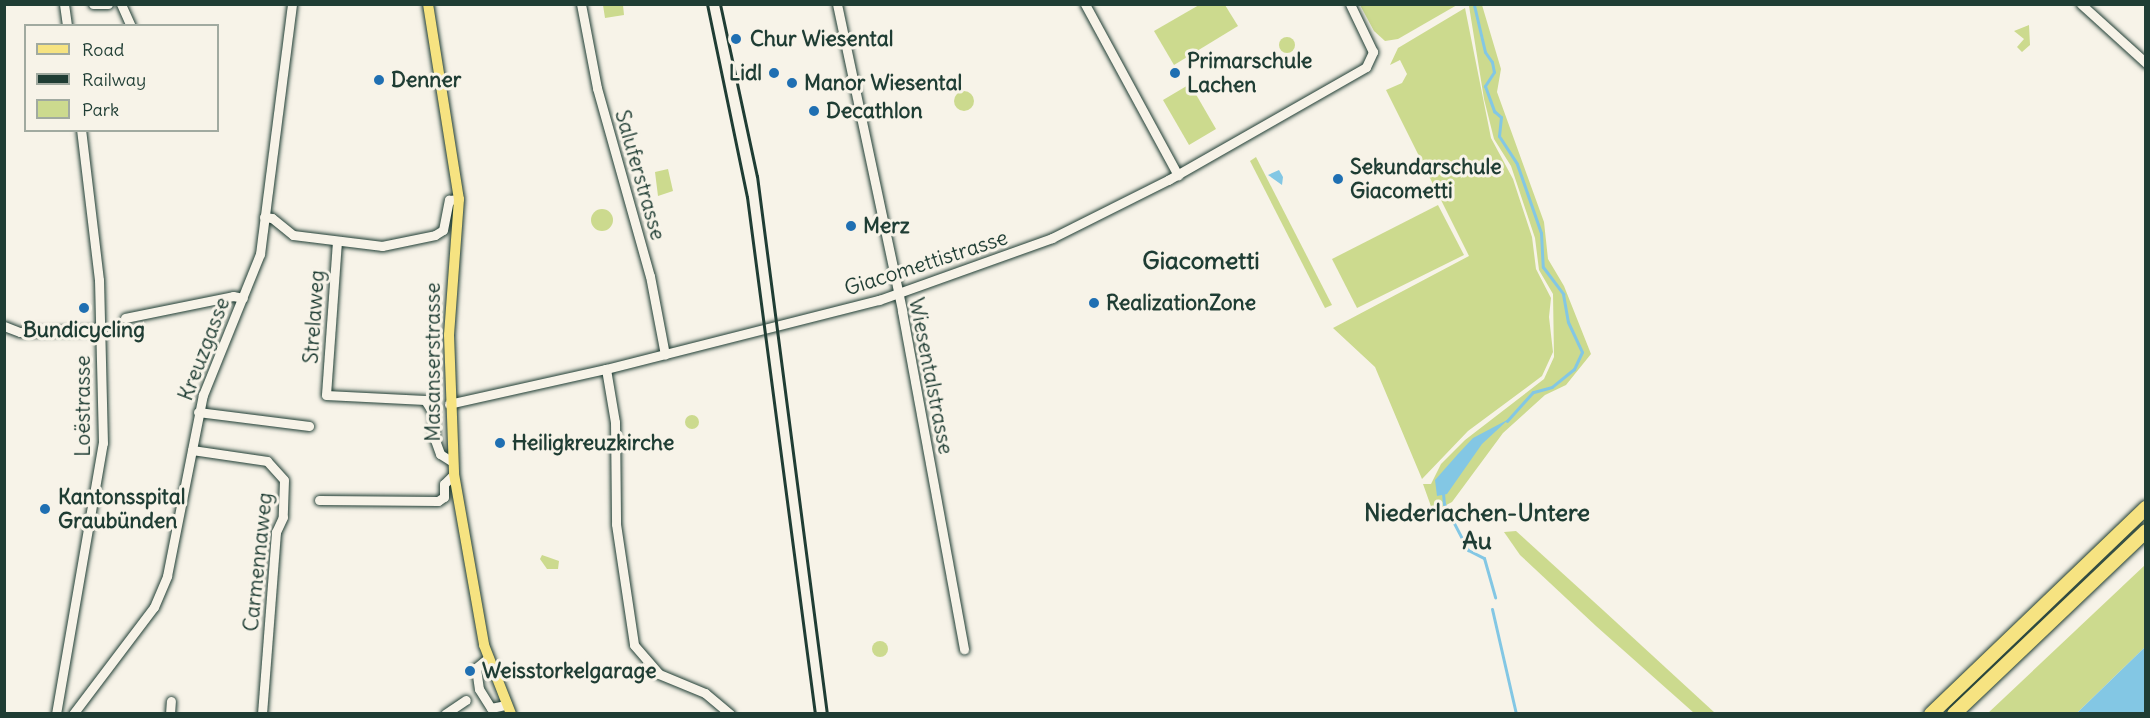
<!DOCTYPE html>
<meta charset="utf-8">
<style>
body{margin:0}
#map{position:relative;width:2150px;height:718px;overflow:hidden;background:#f7f3e8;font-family:Delius,sans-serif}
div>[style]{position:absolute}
.green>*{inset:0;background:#ccda8e}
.round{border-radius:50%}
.water>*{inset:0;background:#83c7e4}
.stream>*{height:3px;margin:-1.5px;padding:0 1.5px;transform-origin:1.5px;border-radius:1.5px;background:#83c7e4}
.roads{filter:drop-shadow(0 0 2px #1f3d34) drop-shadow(0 0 2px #1f3d34)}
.minor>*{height:9px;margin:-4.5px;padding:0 4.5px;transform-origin:4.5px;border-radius:4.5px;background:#f7f3e8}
.major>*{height:10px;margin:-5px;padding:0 5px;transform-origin:5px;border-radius:5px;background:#f6e381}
.highway>*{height:14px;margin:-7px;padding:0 7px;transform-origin:7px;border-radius:7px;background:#f6e381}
.rail>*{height:3px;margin:-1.5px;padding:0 1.5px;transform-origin:1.5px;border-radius:1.5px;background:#1f3d34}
.dots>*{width:16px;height:16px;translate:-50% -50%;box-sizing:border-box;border:3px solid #f7f3e8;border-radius:50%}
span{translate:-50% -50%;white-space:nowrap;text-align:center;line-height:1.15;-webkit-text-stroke:6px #f7f3e8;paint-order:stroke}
.poi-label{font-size:21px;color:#1f3d34;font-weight:700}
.left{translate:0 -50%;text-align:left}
.right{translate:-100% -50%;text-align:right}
.street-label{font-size:21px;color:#1f3d34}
.quarter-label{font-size:24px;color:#1f3d34;font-weight:700}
.frame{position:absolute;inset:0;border:6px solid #1f3d34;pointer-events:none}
.legend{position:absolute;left:24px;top:24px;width:195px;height:108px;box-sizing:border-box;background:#f7f3e8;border:2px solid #a1aaa0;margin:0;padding:8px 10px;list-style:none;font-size:18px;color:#1f3d34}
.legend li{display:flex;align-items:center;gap:12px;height:30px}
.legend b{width:30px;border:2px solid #a1aaa0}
</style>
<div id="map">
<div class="green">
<div style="clip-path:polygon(603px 5px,623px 5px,624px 15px,605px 18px)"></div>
<div style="clip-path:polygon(1199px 5px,1225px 5px,1238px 26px,1174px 65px,1154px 31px)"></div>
<div style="clip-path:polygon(1360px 5px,1457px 5px,1398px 39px,1385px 41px,1374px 31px)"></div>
<div style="clip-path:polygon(1482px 5px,1501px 69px,1497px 92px,1544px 222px,1548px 259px,1564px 286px,1591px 354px,1566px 385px,1545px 395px,1503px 433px,1452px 502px,1433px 512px,1423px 484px,1431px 484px,1441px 464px,1465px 440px,1544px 379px,1554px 357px,1553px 294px,1539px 270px,1535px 238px,1511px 166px,1494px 139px,1484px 99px,1469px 6px)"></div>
<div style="clip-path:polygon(1465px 8px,1491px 138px,1513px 179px,1532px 237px,1536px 269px,1551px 298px,1549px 317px,1553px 352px,1542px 376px,1468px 431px,1422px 479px,1375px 367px,1333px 328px,1469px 256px,1386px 90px,1402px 83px,1407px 74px,1400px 60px,1390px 65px,1398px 48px)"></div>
<div style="clip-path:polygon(2029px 25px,2030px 45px,2022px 52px,2017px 47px,2024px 39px,2014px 31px)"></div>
<div class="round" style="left:1279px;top:37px;width:16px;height:16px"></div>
<div style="clip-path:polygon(1190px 84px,1216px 129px,1189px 145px,1163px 100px)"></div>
<div class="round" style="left:954px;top:91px;width:20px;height:20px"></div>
<div style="clip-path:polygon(1256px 157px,1332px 305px,1325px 308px,1250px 161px)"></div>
<div style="clip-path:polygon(668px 169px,673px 191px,658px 196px,655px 172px)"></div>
<div style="clip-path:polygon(1438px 205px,1464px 255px,1357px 308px,1332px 259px)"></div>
<div class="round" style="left:591px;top:209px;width:22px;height:22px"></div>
<div class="round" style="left:685px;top:415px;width:14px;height:14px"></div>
<div style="clip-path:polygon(1516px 531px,1604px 611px,1715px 713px,1694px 713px,1596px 626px,1520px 555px,1504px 532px)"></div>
<div style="clip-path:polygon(542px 555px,559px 561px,558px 569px,547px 569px,540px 559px)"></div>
<div style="clip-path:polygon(2145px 565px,2145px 647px,2077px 713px,1987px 714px)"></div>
<div class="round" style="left:872px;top:641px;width:16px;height:16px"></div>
</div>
<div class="water">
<div style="clip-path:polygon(1279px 170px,1283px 177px,1282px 185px,1268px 175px)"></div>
<div style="clip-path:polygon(1509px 419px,1482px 444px,1447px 494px,1437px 496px,1435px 480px,1458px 454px,1473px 438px)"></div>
<div style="clip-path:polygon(2145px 647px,2145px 713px,2077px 713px)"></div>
</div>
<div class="stream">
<div style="left:1474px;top:5px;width:48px;rotate:76.8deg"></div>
<div style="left:1485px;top:52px;width:12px;rotate:55deg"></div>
<div style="left:1492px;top:62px;width:10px;rotate:79deg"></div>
<div style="left:1494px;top:72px;width:17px;rotate:123deg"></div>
<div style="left:1485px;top:86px;width:27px;rotate:70deg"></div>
<div style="left:1494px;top:111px;width:9px;rotate:41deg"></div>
<div style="left:1501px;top:117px;width:19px;rotate:96deg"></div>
<div style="left:1499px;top:136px;width:33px;rotate:57deg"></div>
<div style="left:1517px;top:164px;width:73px;rotate:70.8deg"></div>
<div style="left:1541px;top:233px;width:34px;rotate:87deg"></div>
<div style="left:1543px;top:267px;width:34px;rotate:53deg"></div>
<div style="left:1563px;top:294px;width:28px;rotate:80deg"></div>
<div style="left:1568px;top:322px;width:33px;rotate:65deg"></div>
<div style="left:1582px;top:352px;width:19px;rotate:115deg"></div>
<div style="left:1574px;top:369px;width:28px;rotate:141deg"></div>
<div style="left:1552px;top:387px;width:20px;rotate:165deg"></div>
<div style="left:1533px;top:392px;width:39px;rotate:132deg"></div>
<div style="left:1443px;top:493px;width:11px;rotate:85deg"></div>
<div style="left:1444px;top:504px;width:52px;rotate:62.4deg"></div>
<div style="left:1468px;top:550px;width:18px;rotate:27deg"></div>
<div style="left:1484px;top:558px;width:41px;rotate:74.2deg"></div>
<div style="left:1492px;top:609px;width:108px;rotate:77.1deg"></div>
</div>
<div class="roads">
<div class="minor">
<div style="left:64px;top:4px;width:22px;rotate:82deg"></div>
<div style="left:93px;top:4px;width:15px"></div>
<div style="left:121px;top:4px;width:24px;rotate:66deg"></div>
<div style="left:581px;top:4px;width:86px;rotate:79.2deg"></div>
<div style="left:597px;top:88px;width:195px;rotate:74.3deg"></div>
<div style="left:650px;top:276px;width:80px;rotate:79.2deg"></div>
<div style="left:837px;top:4px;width:314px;rotate:78deg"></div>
<div style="left:902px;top:311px;width:344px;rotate:79.6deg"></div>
<div style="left:1085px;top:4px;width:195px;rotate:61.5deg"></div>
<div style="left:2081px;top:4px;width:88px;rotate:42.2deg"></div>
<div style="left:264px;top:217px;width:8px;rotate:7deg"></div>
<div style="left:272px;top:218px;width:27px;rotate:39deg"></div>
<div style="left:293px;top:235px;width:90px;rotate:7deg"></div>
<div style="left:382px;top:246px;width:54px;rotate:-11.7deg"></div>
<div style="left:435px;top:235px;width:9px;rotate:-32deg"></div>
<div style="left:443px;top:230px;width:31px;rotate:-79deg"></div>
<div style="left:449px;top:200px;width:10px;rotate:-6deg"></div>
<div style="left:337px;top:241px;width:154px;rotate:94.1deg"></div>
<div style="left:326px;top:395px;width:99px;rotate:2.9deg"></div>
<div style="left:425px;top:400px;width:15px;rotate:58deg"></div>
<div style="left:433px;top:413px;width:27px;rotate:86deg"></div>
<div style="left:435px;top:440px;width:15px;rotate:70deg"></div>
<div style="left:440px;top:454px;width:15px;rotate:32deg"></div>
<div style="left:125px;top:318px;width:110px;rotate:-11.5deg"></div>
<div style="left:233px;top:296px;width:10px;rotate:11deg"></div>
<div style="left:4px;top:326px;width:17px;rotate:21deg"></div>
<div style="left:20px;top:332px;width:81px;rotate:-1.4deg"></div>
<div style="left:606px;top:369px;width:54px;rotate:80.4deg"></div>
<div style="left:615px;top:422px;width:102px;rotate:89.4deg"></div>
<div style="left:616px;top:524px;width:122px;rotate:81.5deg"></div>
<div style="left:634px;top:645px;width:38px;rotate:49deg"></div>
<div style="left:659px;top:674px;width:50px;rotate:22.4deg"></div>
<div style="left:705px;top:693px;width:33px;rotate:40deg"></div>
<div style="left:449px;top:404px;width:161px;rotate:-12.6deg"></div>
<div style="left:606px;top:369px;width:282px;rotate:-14.2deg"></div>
<div style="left:879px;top:300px;width:184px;rotate:-19.7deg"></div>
<div style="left:1052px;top:238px;width:130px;rotate:-26.6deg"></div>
<div style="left:1168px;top:180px;width:228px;rotate:-29.7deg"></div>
<div style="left:1366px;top:67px;width:17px;rotate:-65deg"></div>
<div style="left:1373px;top:52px;width:53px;rotate:-115.6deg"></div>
<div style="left:198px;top:412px;width:112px;rotate:7.2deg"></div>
<div style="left:192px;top:450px;width:76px;rotate:8.3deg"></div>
<div style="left:267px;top:461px;width:25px;rotate:48deg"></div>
<div style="left:284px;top:480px;width:37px;rotate:92deg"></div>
<div style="left:283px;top:517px;width:17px;rotate:115deg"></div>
<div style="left:276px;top:532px;width:183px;rotate:94.4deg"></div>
<div style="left:319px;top:500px;width:119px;rotate:0.5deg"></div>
<div style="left:438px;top:501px;width:7px;rotate:-34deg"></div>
<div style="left:444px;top:497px;width:13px;rotate:-90deg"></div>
<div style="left:444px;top:484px;width:14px;rotate:-45deg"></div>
<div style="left:487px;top:659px;width:14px;rotate:141deg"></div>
<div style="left:476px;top:668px;width:21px;rotate:82deg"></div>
<div style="left:479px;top:689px;width:22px;rotate:58deg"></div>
<div style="left:491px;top:708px;width:14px;rotate:-12deg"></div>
<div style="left:56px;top:714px;width:275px;rotate:-80.2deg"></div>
<div style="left:103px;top:443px;width:163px;rotate:-91.4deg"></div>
<div style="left:99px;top:280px;width:151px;rotate:-96.8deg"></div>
<div style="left:73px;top:714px;width:134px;rotate:-52.9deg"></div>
<div style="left:154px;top:607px;width:34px;rotate:-67deg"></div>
<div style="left:167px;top:576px;width:185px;rotate:-78.8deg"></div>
<div style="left:203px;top:395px;width:152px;rotate:-68deg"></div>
<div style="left:260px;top:254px;width:252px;rotate:-82.7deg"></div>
<div style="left:170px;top:714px;width:13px;rotate:-86deg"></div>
<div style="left:445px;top:714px;width:25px;rotate:-34deg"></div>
</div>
<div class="major">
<div style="left:428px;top:4px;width:197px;rotate:81deg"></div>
<div style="left:459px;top:199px;width:136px;rotate:94.2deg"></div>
<div style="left:449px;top:335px;width:139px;rotate:87.9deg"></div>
<div style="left:454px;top:474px;width:174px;rotate:80deg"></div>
<div style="left:484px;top:645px;width:74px;rotate:68.6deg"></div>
</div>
<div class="highway">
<div style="left:1931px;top:714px;width:298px;rotate:-43.8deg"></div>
<div style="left:1954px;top:714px;width:265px;rotate:-43.6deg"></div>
</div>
</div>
<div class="rail">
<div style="left:707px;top:4px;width:197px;rotate:78.3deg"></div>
<div style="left:747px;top:197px;width:521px;rotate:82.51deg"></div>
<div style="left:720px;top:4px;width:176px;rotate:77.9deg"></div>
<div style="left:757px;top:176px;width:543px;rotate:82.59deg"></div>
</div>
<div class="dots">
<div style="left:736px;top:39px;background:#1f6fb2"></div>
<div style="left:774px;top:73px;background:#1f6fb2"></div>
<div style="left:1175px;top:73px;background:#1f6fb2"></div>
<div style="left:379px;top:80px;background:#1f6fb2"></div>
<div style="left:792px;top:83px;background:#1f6fb2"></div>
<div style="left:814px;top:111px;background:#1f6fb2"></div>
<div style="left:1338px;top:179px;background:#1f6fb2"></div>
<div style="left:851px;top:226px;background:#1f6fb2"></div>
<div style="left:1094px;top:303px;background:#1f6fb2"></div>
<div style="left:84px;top:308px;background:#1f6fb2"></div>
<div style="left:500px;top:443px;background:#1f6fb2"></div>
<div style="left:45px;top:509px;background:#1f6fb2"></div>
<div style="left:470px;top:671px;background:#1f6fb2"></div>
</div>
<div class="poi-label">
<span class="left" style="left:750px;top:39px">Chur Wiesental</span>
<span class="left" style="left:1187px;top:73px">Primarschule<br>Lachen</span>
<span class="right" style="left:762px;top:73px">Lidl</span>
<span class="left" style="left:391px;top:80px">Denner</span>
<span class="left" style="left:804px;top:83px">Manor Wiesental</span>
<span class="left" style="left:826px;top:111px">Decathlon</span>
<span class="left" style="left:1350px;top:179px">Sekundarschule<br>Giacometti</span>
<span class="left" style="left:863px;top:226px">Merz</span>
<span class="left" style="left:1106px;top:303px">RealizationZone</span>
<span style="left:84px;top:330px">Bundicycling</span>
<span class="left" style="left:512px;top:443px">Heiligkreuzkirche</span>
<span class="left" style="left:58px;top:509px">Kantonsspital<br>Graubünden</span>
<span class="left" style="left:482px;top:671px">Weisstorkelgarage</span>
</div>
<div class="street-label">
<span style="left:640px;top:175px;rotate:74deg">Saluferstrasse</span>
<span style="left:926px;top:263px;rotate:-18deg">Giacomettistrasse</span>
<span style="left:314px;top:317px;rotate:-86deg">Strelaweg</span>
<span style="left:204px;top:349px;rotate:-69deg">Kreuzgasse</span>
<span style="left:433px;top:362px;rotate:-90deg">Masanserstrasse</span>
<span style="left:931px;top:376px;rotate:79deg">Wiesentalstrasse</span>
<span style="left:83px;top:406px;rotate:-90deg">Loëstrasse</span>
<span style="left:258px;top:562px;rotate:-84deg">Carmennaweg</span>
</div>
<div class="quarter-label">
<span style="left:1201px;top:261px">Giacometti</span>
<span style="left:1477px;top:527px">Niederlachen-Untere<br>Au</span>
</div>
<div class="frame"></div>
<ul class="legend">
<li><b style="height:8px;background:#f6e381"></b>Road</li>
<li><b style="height:8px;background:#1f3d34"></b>Railway</li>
<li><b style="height:16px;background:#ccda8e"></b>Park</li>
</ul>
</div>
